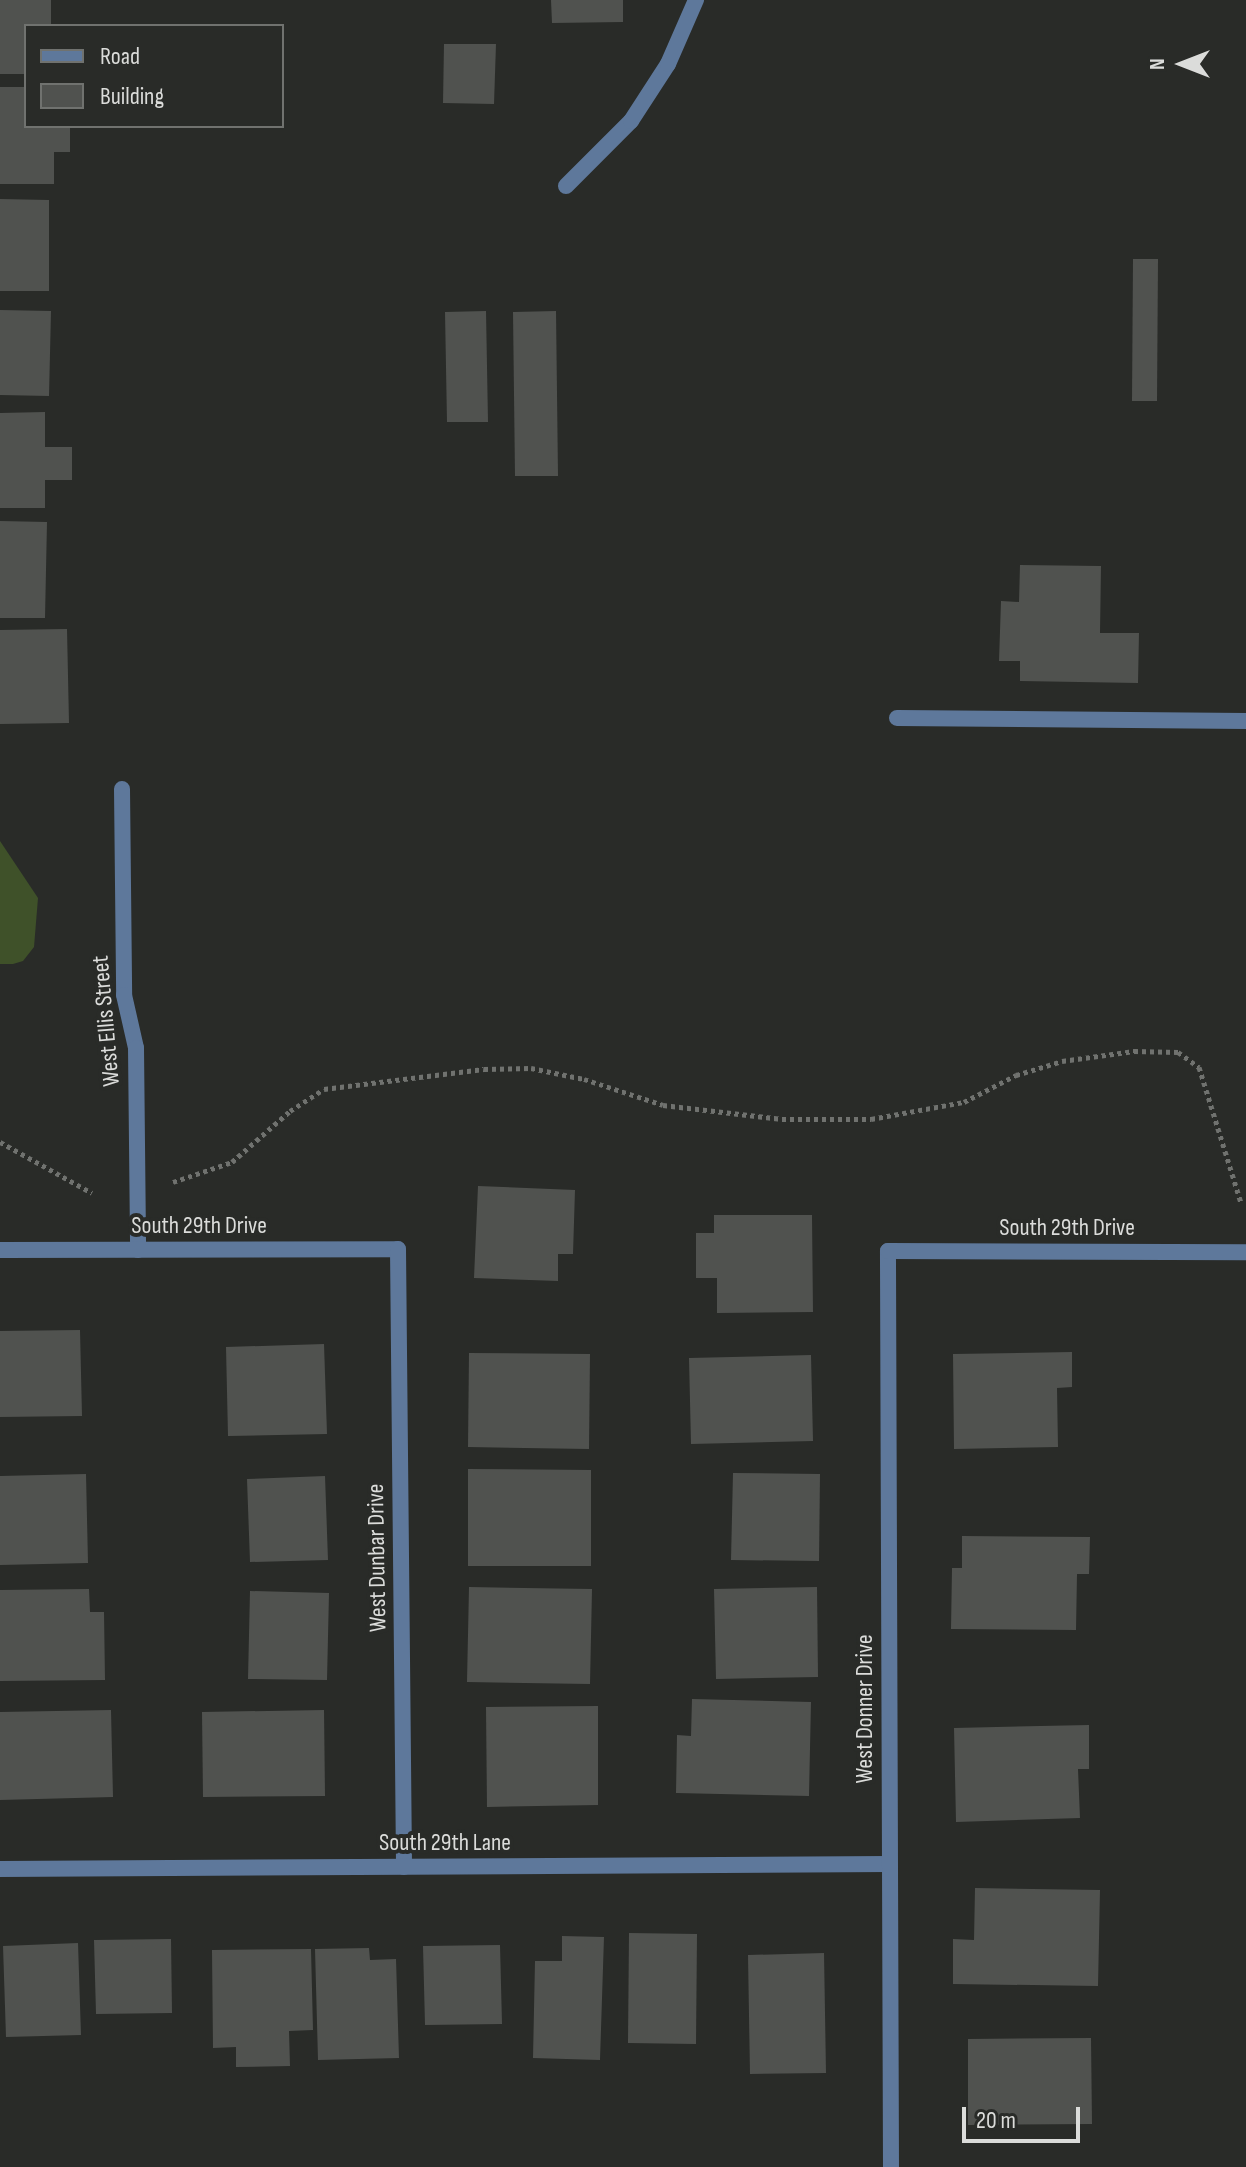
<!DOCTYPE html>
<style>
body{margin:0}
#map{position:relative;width:1246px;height:2167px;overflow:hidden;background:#292b28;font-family:"Sofia Sans Condensed",sans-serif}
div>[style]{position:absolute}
.green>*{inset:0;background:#3f5129}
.building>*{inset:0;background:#50524f}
.path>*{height:5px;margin-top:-2.5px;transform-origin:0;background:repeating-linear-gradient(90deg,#70726f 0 4px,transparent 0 8px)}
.lane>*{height:16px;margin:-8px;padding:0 8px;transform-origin:8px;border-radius:8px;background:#5e789b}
.street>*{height:16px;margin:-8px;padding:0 8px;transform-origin:8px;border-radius:8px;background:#5e789b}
span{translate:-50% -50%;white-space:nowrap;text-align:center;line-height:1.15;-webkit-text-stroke:8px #292b28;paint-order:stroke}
.street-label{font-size:24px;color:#dbdcda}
.legend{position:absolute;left:24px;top:24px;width:260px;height:104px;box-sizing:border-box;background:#292b28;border:2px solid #70726f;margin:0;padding:10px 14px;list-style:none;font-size:24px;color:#dbdcda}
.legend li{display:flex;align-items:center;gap:16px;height:40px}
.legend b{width:40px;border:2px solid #70726f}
.north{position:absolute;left:1142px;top:24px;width:80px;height:80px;-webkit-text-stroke:6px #292b28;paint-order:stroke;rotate:270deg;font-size:22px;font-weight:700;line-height:32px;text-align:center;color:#dbdcda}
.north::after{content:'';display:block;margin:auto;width:28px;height:36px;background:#dbdcda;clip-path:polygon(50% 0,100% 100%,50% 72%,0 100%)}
.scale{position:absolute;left:962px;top:2107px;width:118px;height:36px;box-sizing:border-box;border:4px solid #dbdcda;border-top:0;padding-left:10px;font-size:24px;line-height:28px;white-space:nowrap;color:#dbdcda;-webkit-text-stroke:6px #292b28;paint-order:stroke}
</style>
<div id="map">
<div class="green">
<div style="clip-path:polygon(0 841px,38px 898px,34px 947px,23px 961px,13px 964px,0 964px)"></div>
</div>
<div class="building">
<div style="clip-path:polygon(0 0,51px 0,51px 26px,26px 26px,26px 74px,0 74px)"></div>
<div style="clip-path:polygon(551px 0,623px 0,623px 22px,552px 23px)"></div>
<div style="clip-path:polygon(444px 44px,496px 44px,494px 104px,443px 103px)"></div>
<div style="clip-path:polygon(0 87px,26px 87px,26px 126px,70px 126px,70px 152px,54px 152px,54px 184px,0 184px)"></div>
<div style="clip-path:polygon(0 199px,49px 200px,49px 291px,0 291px)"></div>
<div style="clip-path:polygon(1133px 259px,1158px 259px,1157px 401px,1132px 401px)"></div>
<div style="clip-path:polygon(0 310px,51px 311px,49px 396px,0 395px)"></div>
<div style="clip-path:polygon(486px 311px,488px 422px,447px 422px,445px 312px)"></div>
<div style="clip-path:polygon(556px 311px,558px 476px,515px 476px,513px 312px)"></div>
<div style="clip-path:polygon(45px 412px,45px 447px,72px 447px,72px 480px,45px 480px,45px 508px,0 508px,0 413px)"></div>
<div style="clip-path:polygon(0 521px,47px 522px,45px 618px,0 618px)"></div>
<div style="clip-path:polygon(1020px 565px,1101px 566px,1100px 633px,1139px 633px,1138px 683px,1020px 681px,1020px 661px,999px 661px,1001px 601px,1019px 602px)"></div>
<div style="clip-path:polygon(67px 629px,69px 723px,0 724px,0 630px)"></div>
<div style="clip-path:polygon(478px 1186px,575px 1190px,573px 1254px,558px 1254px,558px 1281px,474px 1278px)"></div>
<div style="clip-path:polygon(714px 1215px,812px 1215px,813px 1312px,717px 1313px,717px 1278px,696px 1278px,696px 1233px,714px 1233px)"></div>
<div style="clip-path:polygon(80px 1330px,82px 1416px,0 1417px,0 1331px)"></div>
<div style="clip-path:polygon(324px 1344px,327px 1434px,228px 1436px,226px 1347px)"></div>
<div style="clip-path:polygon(1072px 1352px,1072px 1387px,1057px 1388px,1058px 1447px,954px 1449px,953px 1354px)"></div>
<div style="clip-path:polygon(469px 1353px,590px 1354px,589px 1449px,468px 1447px)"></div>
<div style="clip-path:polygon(811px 1355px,813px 1441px,691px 1444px,689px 1358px)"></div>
<div style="clip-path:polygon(468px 1469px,591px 1470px,591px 1566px,468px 1566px)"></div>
<div style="clip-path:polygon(733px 1473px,820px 1474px,819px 1561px,731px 1560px)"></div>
<div style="clip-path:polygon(86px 1474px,88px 1563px,0 1565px,0 1476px)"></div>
<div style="clip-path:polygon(325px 1476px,328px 1560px,250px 1562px,247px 1479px)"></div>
<div style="clip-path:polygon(962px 1536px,1090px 1537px,1089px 1574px,1077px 1574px,1076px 1630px,951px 1629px,952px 1568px,962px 1568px)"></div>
<div style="clip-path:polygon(469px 1587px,592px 1589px,590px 1684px,467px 1682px)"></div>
<div style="clip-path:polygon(817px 1587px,818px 1677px,716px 1679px,714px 1589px)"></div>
<div style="clip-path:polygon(89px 1589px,90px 1612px,104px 1612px,105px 1680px,0 1681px,0 1590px)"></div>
<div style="clip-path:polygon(250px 1591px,329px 1593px,327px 1680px,248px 1679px)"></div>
<div style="clip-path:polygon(692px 1699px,811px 1702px,809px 1796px,676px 1793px,677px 1735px,691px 1736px)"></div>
<div style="clip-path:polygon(598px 1706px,598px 1805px,487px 1807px,486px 1707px)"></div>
<div style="clip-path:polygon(111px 1710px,113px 1797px,0 1800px,0 1712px)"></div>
<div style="clip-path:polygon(324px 1710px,325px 1796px,203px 1797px,202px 1712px)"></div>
<div style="clip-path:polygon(1089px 1725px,1089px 1769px,1078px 1769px,1080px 1818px,956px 1822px,954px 1728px)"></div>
<div style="clip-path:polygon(975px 1888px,1100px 1890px,1098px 1986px,953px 1984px,953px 1939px,974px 1940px)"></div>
<div style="clip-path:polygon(629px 1933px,697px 1934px,696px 2044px,628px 2043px)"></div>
<div style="clip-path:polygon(562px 1936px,604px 1937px,600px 2060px,533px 2058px,535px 1961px,562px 1961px)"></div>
<div style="clip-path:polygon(171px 1939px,172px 2013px,96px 2014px,94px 1940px)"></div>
<div style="clip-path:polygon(78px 1943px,81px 2035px,6px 2037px,3px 1946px)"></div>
<div style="clip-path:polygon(500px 1945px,502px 2024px,425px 2025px,423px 1946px)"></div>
<div style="clip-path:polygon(369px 1948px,370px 1960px,396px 1959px,399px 2058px,318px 2060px,315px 1949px)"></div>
<div style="clip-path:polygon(311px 1949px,313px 2030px,289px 2031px,290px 2066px,236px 2067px,236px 2047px,213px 2048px,212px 1950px)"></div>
<div style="clip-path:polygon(824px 1953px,826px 2073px,750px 2074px,748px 1955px)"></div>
<div style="clip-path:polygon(1091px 2038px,1092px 2124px,968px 2125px,968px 2039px)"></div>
</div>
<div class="path">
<div style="left:0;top:1142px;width:105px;rotate:29deg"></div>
<div style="left:173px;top:1182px;width:62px;rotate:-18.7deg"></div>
<div style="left:232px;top:1162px;width:77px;rotate:-41.3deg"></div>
<div style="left:290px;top:1111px;width:40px;rotate:-32.9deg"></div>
<div style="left:324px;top:1089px;width:161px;rotate:-7.1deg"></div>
<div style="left:484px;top:1069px;width:47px;rotate:-1.2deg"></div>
<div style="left:531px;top:1068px;width:54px;rotate:11.7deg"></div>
<div style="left:584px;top:1079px;width:83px;rotate:18.2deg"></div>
<div style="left:663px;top:1105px;width:120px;rotate:6.7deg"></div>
<div style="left:782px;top:1119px;width:89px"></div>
<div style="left:871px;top:1119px;width:95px;rotate:-10.4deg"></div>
<div style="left:964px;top:1102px;width:59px;rotate:-27.4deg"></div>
<div style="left:1016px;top:1075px;width:48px;rotate:-16.9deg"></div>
<div style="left:1062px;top:1061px;width:73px;rotate:-7.9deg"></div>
<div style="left:1134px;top:1051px;width:44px;rotate:1.3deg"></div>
<div style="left:1178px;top:1052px;width:26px;rotate:36deg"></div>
<div style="left:1199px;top:1067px;width:142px;rotate:72.8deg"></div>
</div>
<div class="lane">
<div style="left:566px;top:186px;width:92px;rotate:-45deg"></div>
<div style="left:631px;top:121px;width:68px;rotate:-57deg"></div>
<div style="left:668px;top:64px;width:70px;rotate:-66.4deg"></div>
<div style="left:897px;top:718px;width:349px;rotate:0.5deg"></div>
</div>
<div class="street">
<div style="left:122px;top:789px;width:206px;rotate:89.4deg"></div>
<div style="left:124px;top:995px;width:54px;rotate:77.2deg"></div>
<div style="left:136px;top:1048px;width:202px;rotate:89.4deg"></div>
<div style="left:0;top:1250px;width:398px;rotate:-0.1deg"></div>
<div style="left:398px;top:1249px;width:618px;rotate:89.44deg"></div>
<div style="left:0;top:1869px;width:889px;rotate:-0.32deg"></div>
<div style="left:891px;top:2167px;width:916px;rotate:-90.19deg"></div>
<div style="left:888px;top:1251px;width:358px;rotate:0.2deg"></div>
</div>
<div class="street-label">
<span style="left:106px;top:1021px;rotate:-95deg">West Ellis Street</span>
<span style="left:199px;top:1226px">South 29th Drive</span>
<span style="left:1067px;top:1228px">South 29th Drive</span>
<span style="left:377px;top:1558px;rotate:-91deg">West Dunbar Drive</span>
<span style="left:865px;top:1709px;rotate:-90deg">West Donner Drive</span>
<span style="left:445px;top:1843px">South 29th Lane</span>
</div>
<ul class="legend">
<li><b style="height:10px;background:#5e789b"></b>Road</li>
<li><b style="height:22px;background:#50524f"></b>Building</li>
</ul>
<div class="north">N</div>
<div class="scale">20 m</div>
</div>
